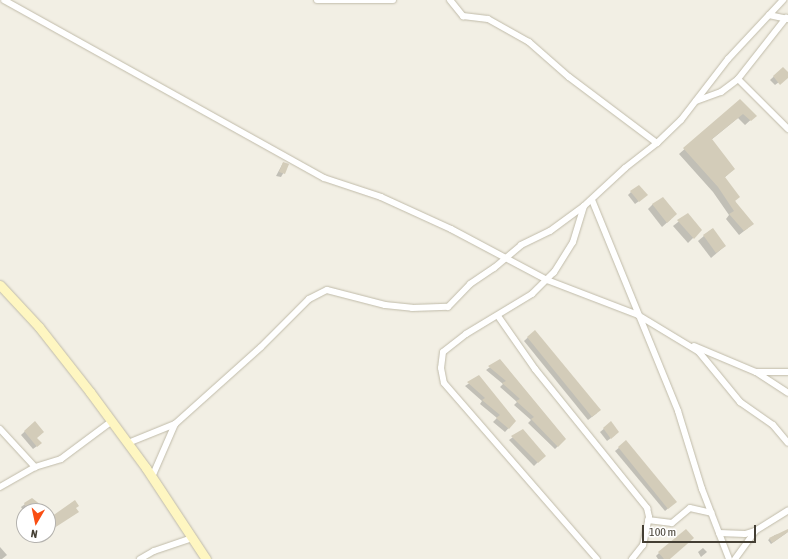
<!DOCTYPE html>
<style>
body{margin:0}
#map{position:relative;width:788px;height:559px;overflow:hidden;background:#f2efe4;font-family:"Asap Condensed",sans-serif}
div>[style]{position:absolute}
.shadow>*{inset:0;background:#0003}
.building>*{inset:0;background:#d3ccb9}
.roads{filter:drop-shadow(0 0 1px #c0bba9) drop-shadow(0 0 1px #c0bba9)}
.minor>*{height:6px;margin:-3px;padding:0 3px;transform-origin:3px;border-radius:3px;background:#fff}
.secondary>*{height:9px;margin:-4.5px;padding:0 4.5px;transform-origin:4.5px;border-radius:4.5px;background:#fef6c1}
span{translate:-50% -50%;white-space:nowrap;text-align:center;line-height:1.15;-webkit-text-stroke:3px #fff;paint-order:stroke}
.north{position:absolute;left:16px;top:503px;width:40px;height:40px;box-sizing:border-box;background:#fff;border:1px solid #b4b2ae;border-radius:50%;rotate:189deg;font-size:11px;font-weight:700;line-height:16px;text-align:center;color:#443f34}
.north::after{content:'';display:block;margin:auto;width:14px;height:18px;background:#f94e13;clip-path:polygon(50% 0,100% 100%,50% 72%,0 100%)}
.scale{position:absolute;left:642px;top:525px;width:114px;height:18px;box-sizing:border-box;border:2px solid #443f34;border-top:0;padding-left:5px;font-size:12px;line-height:14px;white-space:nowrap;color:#443f34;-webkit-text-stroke:3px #fff;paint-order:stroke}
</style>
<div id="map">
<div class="shadow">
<div style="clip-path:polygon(783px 68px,788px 75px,775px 85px,770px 80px)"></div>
<div style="clip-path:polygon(740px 100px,755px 116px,745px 125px,738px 118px,711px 140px,734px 169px,724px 178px,748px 228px,739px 235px,726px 219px,729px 215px,713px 192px,679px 154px)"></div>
<div style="clip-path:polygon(283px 163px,288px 165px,281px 177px,276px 176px)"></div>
<div style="clip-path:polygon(631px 192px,643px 198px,635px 204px,628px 195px)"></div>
<div style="clip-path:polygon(653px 204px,671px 219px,662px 227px,648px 209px)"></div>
<div style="clip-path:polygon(687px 215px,701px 230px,688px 243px,673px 226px)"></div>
<div style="clip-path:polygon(712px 229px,725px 246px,711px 258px,698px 241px)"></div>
<div style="clip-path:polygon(535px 331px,597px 413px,588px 420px,524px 341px)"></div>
<div style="clip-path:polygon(500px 360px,565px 439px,555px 449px,528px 423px,531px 420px,514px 405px,517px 402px,500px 387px,503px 384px,486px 370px)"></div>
<div style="clip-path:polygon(479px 377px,515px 421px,505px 432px,493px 422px,497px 418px,480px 404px,482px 401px,465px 386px)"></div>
<div style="clip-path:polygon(35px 422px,37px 446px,33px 449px,21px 435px)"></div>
<div style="clip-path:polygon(611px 423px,615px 435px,607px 441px,600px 432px)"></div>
<div style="clip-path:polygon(523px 430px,544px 456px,534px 466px,509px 440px)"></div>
<div style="clip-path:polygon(626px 442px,672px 505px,665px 511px,615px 451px)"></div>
<div style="clip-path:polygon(32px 499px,40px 505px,32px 511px,24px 512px,21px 507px)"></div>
<div style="clip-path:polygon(788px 532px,771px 544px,768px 540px,775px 535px)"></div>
<div style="clip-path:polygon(0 547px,7px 555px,2px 559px,0 559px)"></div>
<div style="clip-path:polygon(703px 548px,707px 552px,701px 557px,698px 552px)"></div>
<div style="clip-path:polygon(659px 553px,669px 559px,658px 559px,656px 556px)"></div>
</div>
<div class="building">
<div style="clip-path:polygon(783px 67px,788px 72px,788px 78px,780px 85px,773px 76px)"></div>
<div style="clip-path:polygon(740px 99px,757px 116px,751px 121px,743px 114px,712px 139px,735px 169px,725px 177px,740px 197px,735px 201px,754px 224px,744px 231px,729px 214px,734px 211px,718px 187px,683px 148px)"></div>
<div style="clip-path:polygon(283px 162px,289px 164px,285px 174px,279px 172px)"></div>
<div style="clip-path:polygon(639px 185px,648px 195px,639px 202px,630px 191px)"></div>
<div style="clip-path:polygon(663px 197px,677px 214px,667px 223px,652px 204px)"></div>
<div style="clip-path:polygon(688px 213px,702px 230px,694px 239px,677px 220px)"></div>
<div style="clip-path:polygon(713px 228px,726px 246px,716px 253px,703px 235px)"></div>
<div style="clip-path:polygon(535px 330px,601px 410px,592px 417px,527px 337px)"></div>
<div style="clip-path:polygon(500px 359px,566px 439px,558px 447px,531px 419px,534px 417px,516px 401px,520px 399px,502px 383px,506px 381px,488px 366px)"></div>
<div style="clip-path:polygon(479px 375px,516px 421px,509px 429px,496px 418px,500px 415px,482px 400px,485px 398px,467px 382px)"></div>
<div style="clip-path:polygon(35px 421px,44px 432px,37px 438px,42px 443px,37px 447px,24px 431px)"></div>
<div style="clip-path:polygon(611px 421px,619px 432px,611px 439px,603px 428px)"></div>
<div style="clip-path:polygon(523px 429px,546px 456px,538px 463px,511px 436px)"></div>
<div style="clip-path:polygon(626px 440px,677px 502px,668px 509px,618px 447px)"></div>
<div style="clip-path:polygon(32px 498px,41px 505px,28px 511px,24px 503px)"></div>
<div style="clip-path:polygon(75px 500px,79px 506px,76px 508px,79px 512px,48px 532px,48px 519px)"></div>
<div style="clip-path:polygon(686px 529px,694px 538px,670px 559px,664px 559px,658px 552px)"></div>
<div style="clip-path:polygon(788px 529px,788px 532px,772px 543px,769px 538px)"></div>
</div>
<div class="roads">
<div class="minor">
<div style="left:4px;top:0;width:366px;rotate:29.1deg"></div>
<div style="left:324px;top:178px;width:60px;rotate:18.4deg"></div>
<div style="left:381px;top:197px;width:77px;rotate:24.6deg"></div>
<div style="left:451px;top:229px;width:109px;rotate:28deg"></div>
<div style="left:547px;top:280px;width:97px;rotate:21deg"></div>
<div style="left:638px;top:315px;width:71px;rotate:31.2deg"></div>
<div style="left:699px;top:352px;width:65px;rotate:50.6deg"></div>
<div style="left:740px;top:402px;width:40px;rotate:34.9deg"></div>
<div style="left:773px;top:425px;width:23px;rotate:50deg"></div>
<div style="left:317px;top:0;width:76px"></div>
<div style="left:450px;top:0;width:21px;rotate:51deg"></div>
<div style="left:463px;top:16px;width:25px;rotate:7deg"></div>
<div style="left:488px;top:19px;width:47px;rotate:29.3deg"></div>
<div style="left:529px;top:42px;width:53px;rotate:41.2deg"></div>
<div style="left:569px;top:77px;width:110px;rotate:36.9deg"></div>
<div style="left:769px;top:15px;width:19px;rotate:12deg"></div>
<div style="left:738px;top:79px;width:71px;rotate:45deg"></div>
<div style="left:696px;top:101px;width:27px;rotate:-20deg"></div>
<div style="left:721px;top:92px;width:21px;rotate:-37deg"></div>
<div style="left:738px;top:79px;width:78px;rotate:-51.8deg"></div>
<div style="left:592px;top:200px;width:228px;rotate:67.8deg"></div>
<div style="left:678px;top:411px;width:82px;rotate:72.9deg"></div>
<div style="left:702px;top:489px;width:75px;rotate:68.9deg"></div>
<div style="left:584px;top:206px;width:38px;rotate:107deg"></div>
<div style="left:573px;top:242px;width:36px;rotate:122deg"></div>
<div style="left:554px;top:272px;width:31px;rotate:135deg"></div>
<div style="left:532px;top:294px;width:77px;rotate:148.8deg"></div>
<div style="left:466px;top:334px;width:29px;rotate:142deg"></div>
<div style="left:443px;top:352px;width:16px;rotate:97deg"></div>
<div style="left:441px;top:368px;width:15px;rotate:79deg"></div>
<div style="left:444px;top:383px;width:233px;rotate:49deg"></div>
<div style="left:498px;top:316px;width:65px;rotate:55.1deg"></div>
<div style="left:535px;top:369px;width:179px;rotate:51.1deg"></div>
<div style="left:647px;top:508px;width:9px;rotate:77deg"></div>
<div style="left:649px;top:517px;width:29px;rotate:102deg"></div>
<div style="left:643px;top:545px;width:18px;rotate:128deg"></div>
<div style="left:694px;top:346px;width:67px;rotate:22.8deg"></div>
<div style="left:756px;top:372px;width:32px"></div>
<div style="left:756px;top:372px;width:38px;rotate:33deg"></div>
<div style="left:0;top:429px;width:52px;rotate:47.4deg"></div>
<div style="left:128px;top:443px;width:51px;rotate:-22deg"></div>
<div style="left:152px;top:477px;width:58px;rotate:-66.5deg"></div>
<div style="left:175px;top:424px;width:115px;rotate:-41.8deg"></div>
<div style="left:261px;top:347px;width:68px;rotate:-45deg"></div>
<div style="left:309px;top:299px;width:20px;rotate:-27deg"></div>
<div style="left:327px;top:290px;width:60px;rotate:14.5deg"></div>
<div style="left:385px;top:305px;width:27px;rotate:6deg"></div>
<div style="left:412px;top:308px;width:36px;rotate:-2deg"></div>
<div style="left:448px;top:307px;width:32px;rotate:-46deg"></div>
<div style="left:470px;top:284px;width:29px;rotate:-34deg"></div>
<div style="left:494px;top:268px;width:35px;rotate:-40deg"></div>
<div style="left:521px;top:245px;width:32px;rotate:-26deg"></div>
<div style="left:550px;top:231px;width:42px;rotate:-36.3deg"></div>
<div style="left:584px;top:206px;width:56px;rotate:-42.8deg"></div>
<div style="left:625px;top:168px;width:41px;rotate:-38deg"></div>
<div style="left:657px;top:143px;width:33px;rotate:-44deg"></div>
<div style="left:681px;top:120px;width:77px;rotate:-52.4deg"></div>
<div style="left:728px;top:59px;width:81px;rotate:-47deg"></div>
<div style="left:0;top:487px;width:40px;rotate:-29.7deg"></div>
<div style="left:35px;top:467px;width:27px;rotate:-17deg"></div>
<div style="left:61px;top:459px;width:64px;rotate:-36.7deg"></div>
<div style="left:648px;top:520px;width:24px;rotate:7deg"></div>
<div style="left:672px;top:523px;width:23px;rotate:-40deg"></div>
<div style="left:690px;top:508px;width:22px;rotate:13deg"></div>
<div style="left:719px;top:533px;width:26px;rotate:2deg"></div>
<div style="left:745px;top:534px;width:10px;rotate:-17deg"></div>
<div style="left:140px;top:559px;width:16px;rotate:-30deg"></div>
<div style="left:154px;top:551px;width:40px;rotate:-18.9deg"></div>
<div style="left:735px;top:559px;width:34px;rotate:-54deg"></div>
<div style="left:755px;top:531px;width:39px;rotate:-32deg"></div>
</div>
<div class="secondary">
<div style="left:0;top:285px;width:57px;rotate:47.1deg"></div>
<div style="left:39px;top:327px;width:83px;rotate:51.9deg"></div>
<div style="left:90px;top:392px;width:94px;rotate:53.6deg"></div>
<div style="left:146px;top:468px;width:109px;rotate:56.6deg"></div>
</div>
</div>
<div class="north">N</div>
<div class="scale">100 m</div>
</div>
